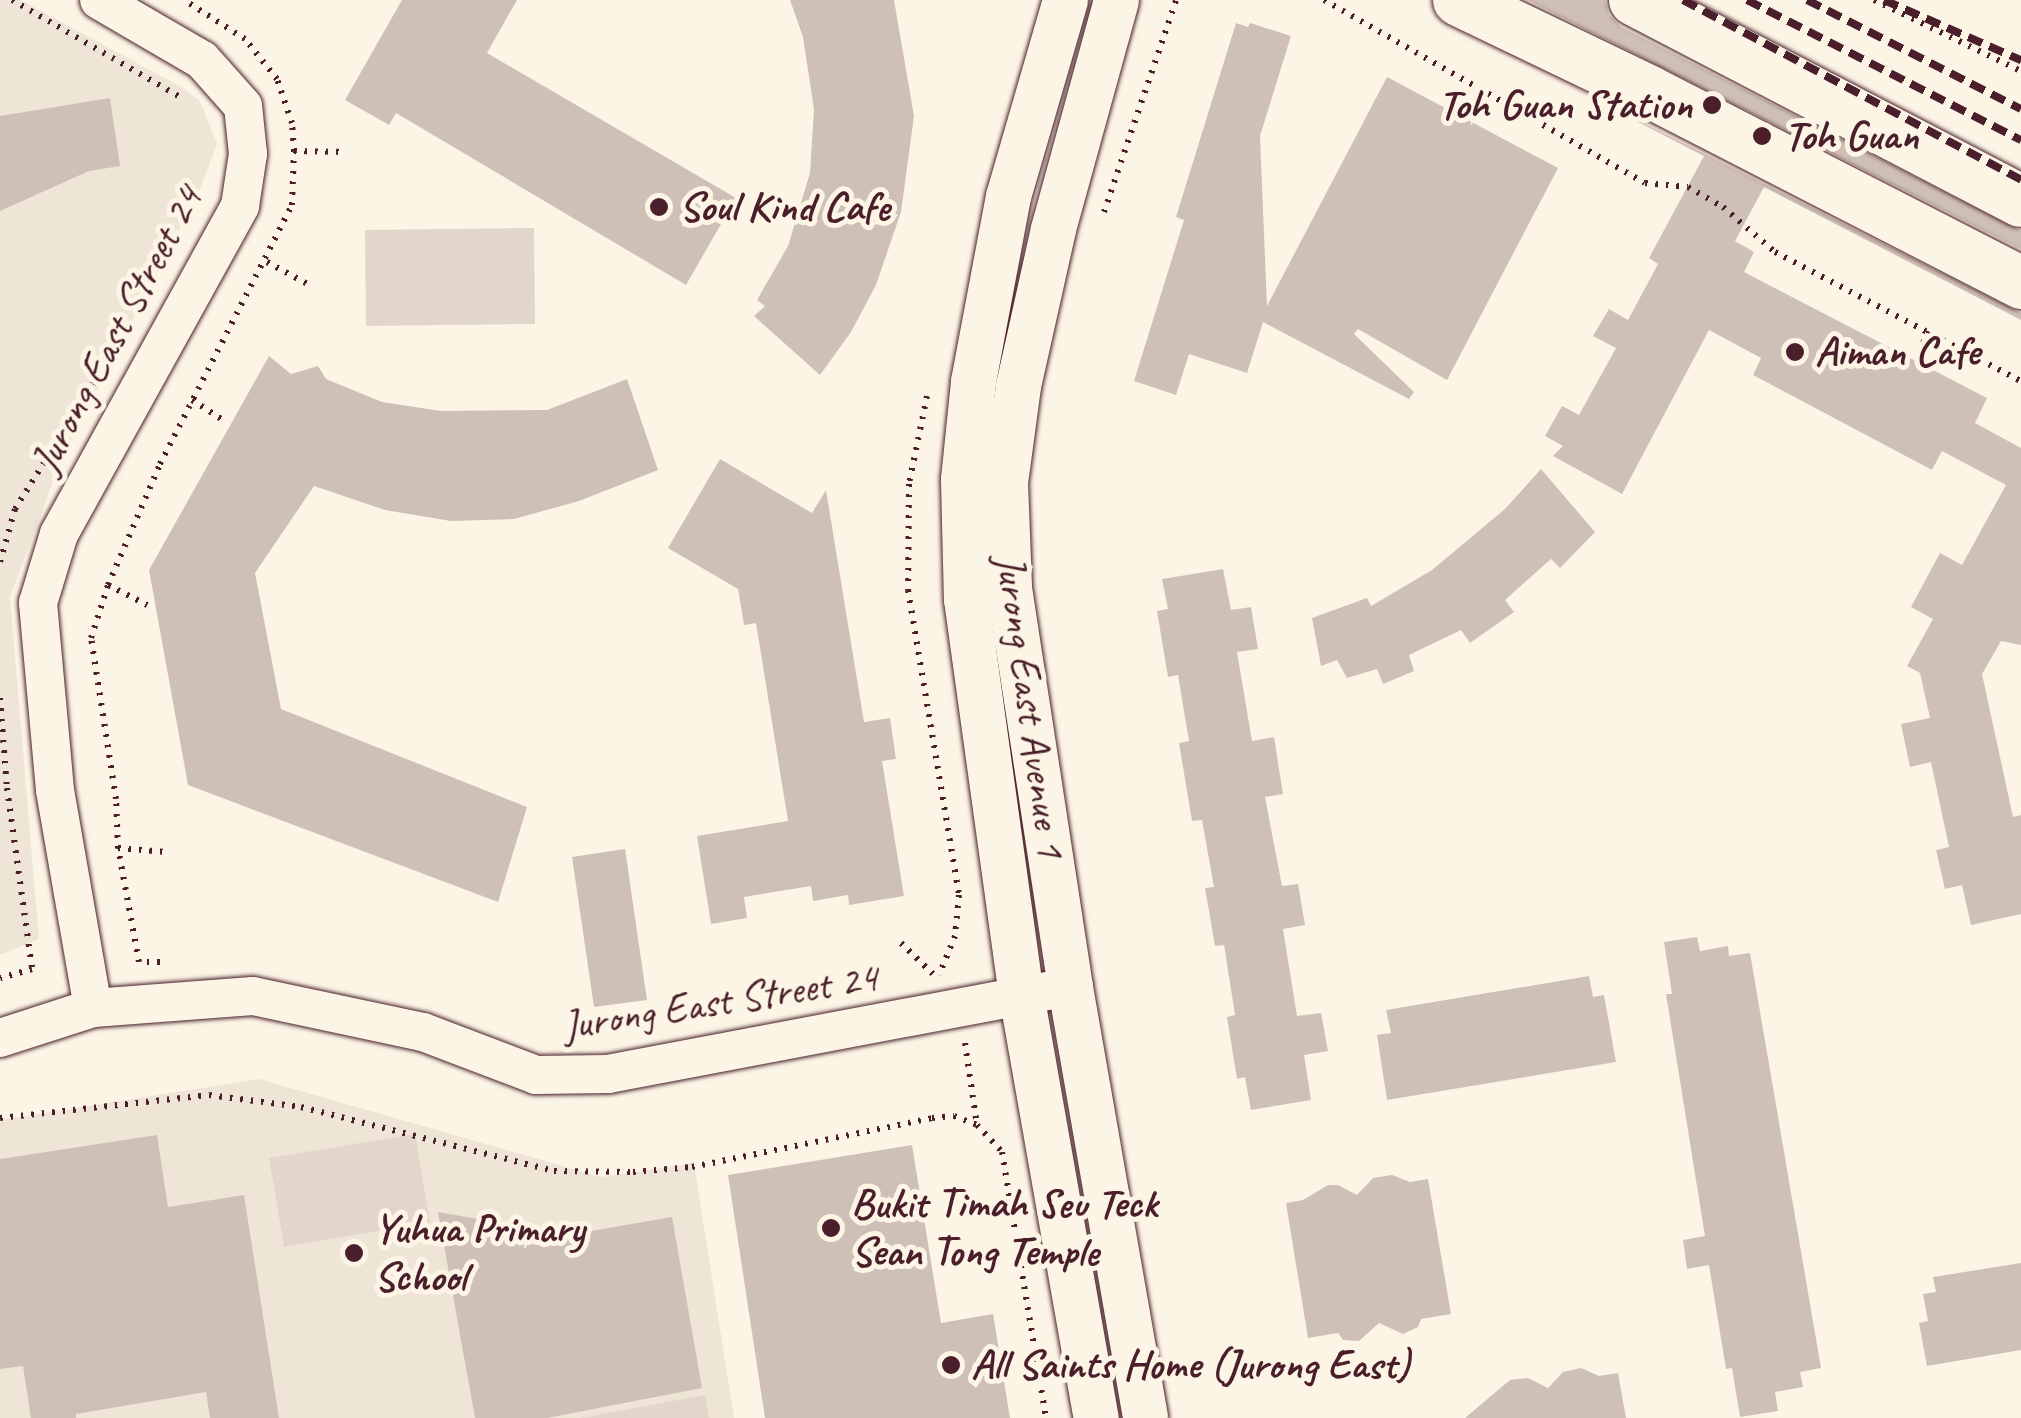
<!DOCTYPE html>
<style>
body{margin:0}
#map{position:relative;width:2021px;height:1418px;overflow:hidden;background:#fcf5e5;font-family:Caveat,sans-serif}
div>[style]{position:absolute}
.built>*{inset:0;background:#eee5d7}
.green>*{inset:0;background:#e2d5ca}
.building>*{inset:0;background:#cfc0b7}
.path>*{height:6px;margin-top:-3px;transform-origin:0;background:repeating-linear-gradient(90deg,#4a1f2b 0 2.5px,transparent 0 10.5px)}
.roads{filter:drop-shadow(0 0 2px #4a1f2b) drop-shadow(0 0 2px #4a1f2b)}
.minor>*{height:38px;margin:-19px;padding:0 19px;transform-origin:19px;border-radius:19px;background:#fcf5e5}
.tertiary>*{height:45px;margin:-22.5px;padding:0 22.5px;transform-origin:22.5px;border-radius:22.5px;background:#fcf5e5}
.secondary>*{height:52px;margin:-26px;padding:0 26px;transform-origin:26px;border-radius:26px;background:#fcf5e5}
.rail>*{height:8px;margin-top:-4px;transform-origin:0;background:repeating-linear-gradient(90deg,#4a1f2b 0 15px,transparent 0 23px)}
.dots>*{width:28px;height:28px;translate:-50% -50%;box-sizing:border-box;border:5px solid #fcf5e5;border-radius:50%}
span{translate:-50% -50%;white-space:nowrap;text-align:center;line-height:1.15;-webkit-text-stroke:10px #fcf5e5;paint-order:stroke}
.poi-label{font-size:42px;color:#4a1f2b;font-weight:700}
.right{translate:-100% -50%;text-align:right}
.left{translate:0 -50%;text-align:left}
.street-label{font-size:42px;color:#4a1f2b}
</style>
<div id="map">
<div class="built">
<div style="clip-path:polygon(0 0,21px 0,181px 87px,200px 101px,217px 144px,200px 189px,62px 458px,10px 597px,39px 939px,0 955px)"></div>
<div style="clip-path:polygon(259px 1079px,601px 1177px,694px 1163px,734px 1418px,0 1418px,0 1120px)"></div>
</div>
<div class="green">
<div style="clip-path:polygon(534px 228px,535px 324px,366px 326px,365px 230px)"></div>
<div style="clip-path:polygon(415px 1134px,430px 1222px,284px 1247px,269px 1158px)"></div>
<div style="clip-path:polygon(705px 1395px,709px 1418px,580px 1418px)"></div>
</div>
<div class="building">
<div style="clip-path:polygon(402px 0,517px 0,487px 53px,736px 198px,686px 285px,396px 113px,389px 125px,345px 100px)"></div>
<div style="clip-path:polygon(790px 0,894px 0,914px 116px,901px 212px,876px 285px,851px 332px,820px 375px,754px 316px,765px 306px,757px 300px,788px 246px,810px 173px,814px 109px,803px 37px)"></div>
<div style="clip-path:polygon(1528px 0,1605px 0,1609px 15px,1621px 27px,2021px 231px,2021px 249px)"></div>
<div style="clip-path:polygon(1236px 23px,1248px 27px,1250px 23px,1291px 36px,1260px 136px,1267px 306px,1387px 77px,1558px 168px,1447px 380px,1358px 329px,1354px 334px,1414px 392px,1409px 399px,1263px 322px,1247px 373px,1189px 354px,1176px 395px,1134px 381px,1184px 220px,1176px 217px)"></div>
<div style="clip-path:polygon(1573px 88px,2021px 313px,2021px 320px,1764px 187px,1735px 241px,1754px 252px,1744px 272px,1987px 398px,1975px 423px,2021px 448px,2021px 645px,2001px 641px,1982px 674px,2013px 817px,2021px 815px,2021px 914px,1971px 925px,1962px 885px,1945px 889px,1936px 850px,1949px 847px,1931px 762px,1910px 767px,1901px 724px,1930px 718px,1920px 673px,1907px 666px,1933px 619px,1911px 607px,1940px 553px,1962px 565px,2006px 485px,1942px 451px,1932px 470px,1753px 375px,1761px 358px,1709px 330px,1622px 494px,1553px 456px,1563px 446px,1545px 436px,1562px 406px,1579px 415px,1616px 348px,1593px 336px,1609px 309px,1628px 320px,1658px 264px,1649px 258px,1704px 156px)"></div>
<div style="clip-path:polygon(110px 98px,120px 166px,89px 171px,0 211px,0 116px)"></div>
<div style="clip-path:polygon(269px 356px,291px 374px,318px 366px,326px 379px,382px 402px,441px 411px,547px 410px,627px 379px,658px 470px,579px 501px,514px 519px,451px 521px,385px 510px,314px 486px,255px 573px,281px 709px,527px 807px,498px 902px,188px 785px,149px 570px)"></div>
<div style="clip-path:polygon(720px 459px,812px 513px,826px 490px,864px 722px,890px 718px,896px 759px,882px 761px,904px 896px,849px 905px,848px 895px,813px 901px,811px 886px,744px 897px,747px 918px,711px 924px,697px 836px,788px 821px,756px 623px,744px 625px,738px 589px,668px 548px)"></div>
<div style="clip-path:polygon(1541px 469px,1595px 532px,1560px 568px,1551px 559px,1505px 600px,1514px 612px,1470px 643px,1461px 630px,1409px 655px,1414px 671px,1383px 684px,1377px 669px,1347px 678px,1337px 660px,1321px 666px,1312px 618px,1367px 598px,1371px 606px,1432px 570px,1505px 509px)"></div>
<div style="clip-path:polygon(1223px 569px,1231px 610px,1251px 607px,1258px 649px,1237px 652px,1252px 741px,1274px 737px,1283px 794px,1265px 797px,1282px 886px,1298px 884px,1305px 925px,1283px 929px,1297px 1016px,1321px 1013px,1328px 1051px,1304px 1055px,1311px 1100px,1251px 1110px,1245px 1077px,1237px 1079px,1227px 1017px,1235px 1015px,1224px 945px,1215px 946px,1205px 888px,1214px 887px,1202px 820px,1192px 821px,1179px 743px,1189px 741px,1178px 675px,1168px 677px,1157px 611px,1168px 609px,1162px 579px)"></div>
<div style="clip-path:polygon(625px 849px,647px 1000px,594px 1007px,572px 857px)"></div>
<div style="clip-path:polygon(1697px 937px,1700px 951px,1728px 946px,1729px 956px,1750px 953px,1821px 1368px,1800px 1372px,1803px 1387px,1775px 1392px,1778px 1411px,1740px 1417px,1732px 1368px,1726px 1369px,1709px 1265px,1687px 1269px,1683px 1240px,1705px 1236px,1666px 994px,1672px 994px,1664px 942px)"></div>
<div style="clip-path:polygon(1589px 976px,1593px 997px,1604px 995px,1616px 1062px,1387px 1100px,1377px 1035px,1391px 1033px,1386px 1010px)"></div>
<div style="clip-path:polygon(157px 1135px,168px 1207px,244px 1195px,279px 1418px,210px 1418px,206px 1392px,76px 1414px,76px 1418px,31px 1418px,23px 1366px,0 1369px,0 1159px)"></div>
<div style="clip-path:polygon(912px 1145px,941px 1323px,993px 1314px,1010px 1418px,765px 1418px,728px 1175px)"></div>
<div style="clip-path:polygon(1392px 1175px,1410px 1182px,1428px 1179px,1451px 1314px,1421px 1319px,1418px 1327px,1403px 1334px,1379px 1323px,1359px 1341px,1343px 1340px,1338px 1333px,1308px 1338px,1286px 1203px,1303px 1200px,1328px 1185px,1338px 1185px,1357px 1195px,1373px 1178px)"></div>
<div style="clip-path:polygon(438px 1212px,568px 1235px,672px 1217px,702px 1388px,547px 1418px,475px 1418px)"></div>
<div style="clip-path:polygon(2021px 1263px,2021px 1350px,1927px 1366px,1919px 1323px,1928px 1321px,1923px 1294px,1936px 1292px,1933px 1277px)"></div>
<div style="clip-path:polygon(1581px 1368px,1599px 1376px,1618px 1373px,1626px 1418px,1465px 1418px,1510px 1380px,1528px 1378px,1548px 1388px,1563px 1372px)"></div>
</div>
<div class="path">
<div style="left:12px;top:0;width:196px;rotate:30deg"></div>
<div style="left:1324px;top:0;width:369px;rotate:29.7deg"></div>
<div style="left:1645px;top:183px;width:43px;rotate:5.3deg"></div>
<div style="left:1688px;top:187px;width:40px;rotate:29.7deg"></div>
<div style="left:1723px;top:207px;width:69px;rotate:40.9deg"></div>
<div style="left:1775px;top:252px;width:278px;rotate:27.7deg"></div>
<div style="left:1874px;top:0;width:163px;rotate:25.8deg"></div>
<div style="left:294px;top:151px;width:52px;rotate:1.1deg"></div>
<div style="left:1104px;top:212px;width:224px;rotate:-71.2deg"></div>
<div style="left:267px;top:262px;width:50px;rotate:28.6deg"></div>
<div style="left:1923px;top:343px;width:13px;rotate:-61deg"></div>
<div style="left:927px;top:396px;width:90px;rotate:101.6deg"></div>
<div style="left:909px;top:484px;width:106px;rotate:90.5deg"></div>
<div style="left:908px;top:590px;width:309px;rotate:80.5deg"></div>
<div style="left:959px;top:895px;width:41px;rotate:95.6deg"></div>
<div style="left:955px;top:936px;width:42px;rotate:112.3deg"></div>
<div style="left:192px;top:400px;width:35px;rotate:33deg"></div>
<div style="left:0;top:562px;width:55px;rotate:-74.2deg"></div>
<div style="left:15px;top:509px;width:179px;rotate:-58deg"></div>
<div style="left:108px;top:585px;width:44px;rotate:27.1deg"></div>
<div style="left:0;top:698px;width:90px;rotate:85.6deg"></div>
<div style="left:7px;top:788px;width:183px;rotate:82.1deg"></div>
<div style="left:32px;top:969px;width:33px;rotate:164deg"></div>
<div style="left:118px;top:848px;width:48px;rotate:4.8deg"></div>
<div style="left:901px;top:943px;width:46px;rotate:44.1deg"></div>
<div style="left:160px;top:962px;width:21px;rotate:180deg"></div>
<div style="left:139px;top:962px;width:116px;rotate:-100.4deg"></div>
<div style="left:118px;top:848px;width:49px;rotate:-92.3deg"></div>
<div style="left:116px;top:799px;width:163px;rotate:-98.8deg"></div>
<div style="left:91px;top:638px;width:56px;rotate:-72.2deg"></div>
<div style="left:108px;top:585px;width:132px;rotate:-66.7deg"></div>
<div style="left:160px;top:464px;width:291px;rotate:-63deg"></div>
<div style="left:292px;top:205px;width:54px;rotate:-87.9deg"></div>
<div style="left:294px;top:151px;width:28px;rotate:-94deg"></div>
<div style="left:292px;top:123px;width:46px;rotate:-108.8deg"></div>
<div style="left:277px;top:79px;width:51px;rotate:-128.7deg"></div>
<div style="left:245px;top:39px;width:72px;rotate:-147.4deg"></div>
<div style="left:965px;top:1043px;width:83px;rotate:81.7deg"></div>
<div style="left:977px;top:1125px;width:37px;rotate:47deg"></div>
<div style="left:1002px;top:1152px;width:270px;rotate:80.6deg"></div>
<div style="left:0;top:1118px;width:210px;rotate:-6.3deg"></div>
<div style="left:209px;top:1095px;width:93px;rotate:7.4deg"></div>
<div style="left:301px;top:1107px;width:261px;rotate:14.2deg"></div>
<div style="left:554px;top:1171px;width:79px;rotate:0.7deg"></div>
<div style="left:633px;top:1172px;width:59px;rotate:-4.8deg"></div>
<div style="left:692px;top:1167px;width:245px;rotate:-11.5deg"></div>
<div style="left:932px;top:1118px;width:22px;rotate:-5deg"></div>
<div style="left:954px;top:1116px;width:25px;rotate:21deg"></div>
</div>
<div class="roads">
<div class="minor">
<div style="left:93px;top:1008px;width:221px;rotate:-99.9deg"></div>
<div style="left:55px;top:790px;width:188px;rotate:-95.2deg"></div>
<div style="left:38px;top:603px;width:72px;rotate:-73.1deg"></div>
<div style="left:59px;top:534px;width:375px;rotate:-61.1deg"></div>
<div style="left:240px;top:206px;width:53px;rotate:-81.3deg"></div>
<div style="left:248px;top:154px;width:48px;rotate:-95.9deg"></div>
<div style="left:243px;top:106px;width:62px;rotate:-131.7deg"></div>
<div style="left:202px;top:60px;width:119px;rotate:-149.8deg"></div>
<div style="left:0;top:1038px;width:98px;rotate:-17.9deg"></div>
<div style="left:93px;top:1008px;width:160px;rotate:-4.3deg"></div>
<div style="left:253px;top:996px;width:174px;rotate:12deg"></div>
<div style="left:423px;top:1032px;width:121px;rotate:20.8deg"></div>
<div style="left:536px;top:1075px;width:72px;rotate:-0.8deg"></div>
<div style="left:608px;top:1074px;width:470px;rotate:-10.7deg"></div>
</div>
<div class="tertiary">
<div style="left:1065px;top:0;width:204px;rotate:106.2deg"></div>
<div style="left:1008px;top:196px;width:189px;rotate:100.7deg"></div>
<div style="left:973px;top:382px;width:98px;rotate:95.9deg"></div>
<div style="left:963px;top:479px;width:120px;rotate:88.6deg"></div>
<div style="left:966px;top:599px;width:399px;rotate:82.1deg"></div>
<div style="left:1021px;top:994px;width:431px;rotate:80deg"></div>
<div style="left:1116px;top:0;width:238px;rotate:105.4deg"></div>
<div style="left:1053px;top:229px;width:161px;rotate:102.6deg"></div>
<div style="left:1018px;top:386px;width:97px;rotate:97.7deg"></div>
<div style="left:1005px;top:482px;width:106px;rotate:87.8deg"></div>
<div style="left:1009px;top:588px;width:404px;rotate:81.3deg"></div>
<div style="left:1070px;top:987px;width:437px;rotate:80.1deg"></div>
</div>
<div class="secondary">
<div style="left:1459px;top:0;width:210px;rotate:25.7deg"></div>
<div style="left:1648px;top:91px;width:420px;rotate:27.2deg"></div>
<div style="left:1635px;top:0;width:435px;rotate:27.5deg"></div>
</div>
</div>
<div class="rail">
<div style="left:1683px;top:0;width:383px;rotate:28deg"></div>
<div style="left:1747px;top:0;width:308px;rotate:27.1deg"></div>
<div style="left:1807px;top:0;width:240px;rotate:27deg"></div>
<div style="left:1884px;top:0;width:150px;rotate:23.7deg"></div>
</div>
<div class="dots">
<div style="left:1712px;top:105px;background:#4a1f2b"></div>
<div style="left:1762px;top:136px;background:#4a1f2b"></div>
<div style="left:659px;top:207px;background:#4a1f2b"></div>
<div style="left:1795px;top:352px;background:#4a1f2b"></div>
<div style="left:831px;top:1228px;background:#4a1f2b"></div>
<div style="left:354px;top:1253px;background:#4a1f2b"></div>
<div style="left:951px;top:1365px;background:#4a1f2b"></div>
</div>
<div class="poi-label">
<span class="right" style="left:1692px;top:105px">Toh Guan Station</span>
<span class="left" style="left:1784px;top:136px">Toh Guan</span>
<span class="left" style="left:679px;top:207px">Soul Kind Cafe</span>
<span class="left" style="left:1815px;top:352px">Aiman Cafe</span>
<span class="left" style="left:851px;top:1228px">Bukit Timah Seu Teck<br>Sean Tong Temple</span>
<span class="left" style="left:374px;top:1253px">Yuhua Primary<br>School</span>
<span class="left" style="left:971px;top:1365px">All Saints Home (Jurong East)</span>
</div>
<div class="street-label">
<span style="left:117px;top:330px;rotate:-62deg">Jurong East Street 24</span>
<span style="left:1030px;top:706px;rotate:82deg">Jurong East Avenue 1</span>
<span style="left:720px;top:1002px;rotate:-9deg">Jurong East Street 24</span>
</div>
</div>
